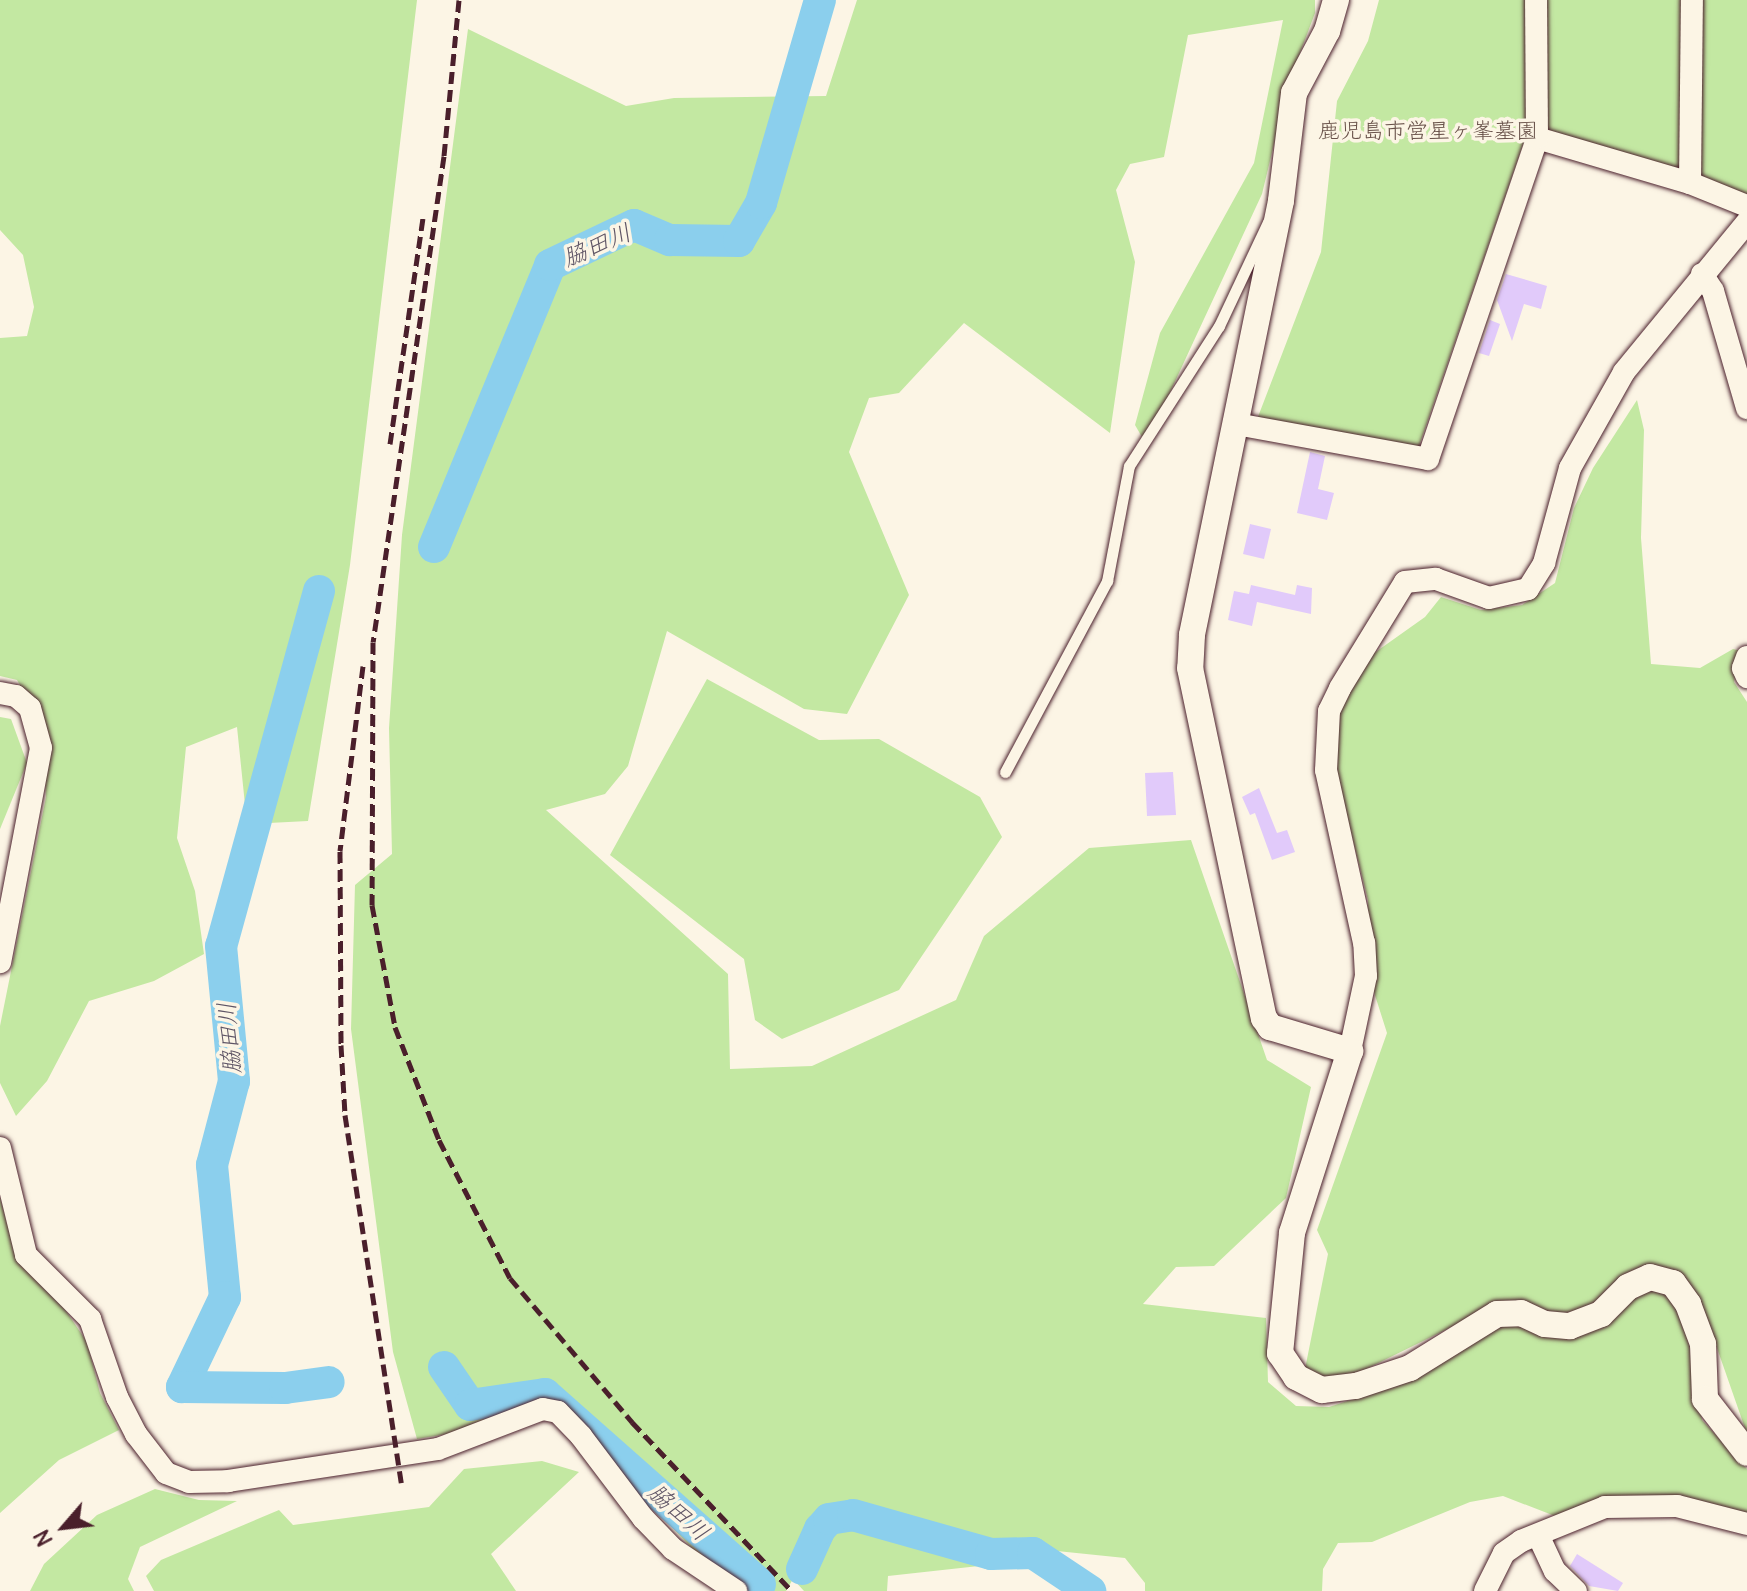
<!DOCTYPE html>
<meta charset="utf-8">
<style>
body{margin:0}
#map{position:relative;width:1747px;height:1591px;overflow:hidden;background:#fcf5e5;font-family:Delius,"Klee One",sans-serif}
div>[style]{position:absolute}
.green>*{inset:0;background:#c3e8a2}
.river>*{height:32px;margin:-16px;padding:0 16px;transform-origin:16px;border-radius:16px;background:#8bcfed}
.building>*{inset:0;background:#e1cafa}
.roads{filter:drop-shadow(0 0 2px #4a1f2b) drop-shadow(0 0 2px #4a1f2b)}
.service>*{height:11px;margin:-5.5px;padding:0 5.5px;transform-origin:5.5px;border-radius:5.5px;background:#fcf5e5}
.minor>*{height:22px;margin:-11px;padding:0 11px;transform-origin:11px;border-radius:11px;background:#fcf5e5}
.tertiary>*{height:26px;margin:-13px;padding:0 13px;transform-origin:13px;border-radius:13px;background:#fcf5e5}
.rail>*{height:5px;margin-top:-2.5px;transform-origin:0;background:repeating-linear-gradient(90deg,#4a1f2b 0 12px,transparent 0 18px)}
span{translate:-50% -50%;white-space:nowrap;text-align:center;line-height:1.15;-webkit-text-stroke:7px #fcf5e5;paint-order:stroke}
.park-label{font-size:22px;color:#685149}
.water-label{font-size:24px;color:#5e5465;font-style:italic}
.north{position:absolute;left:24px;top:1487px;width:80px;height:80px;-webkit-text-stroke:6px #fcf5e5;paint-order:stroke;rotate:242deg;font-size:22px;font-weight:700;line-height:32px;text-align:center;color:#4a1f2b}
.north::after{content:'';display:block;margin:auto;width:28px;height:36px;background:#4a1f2b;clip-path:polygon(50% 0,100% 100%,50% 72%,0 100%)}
</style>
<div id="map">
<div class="green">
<div style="clip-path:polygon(0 0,417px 0,350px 565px,308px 821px,247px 824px,237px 727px,186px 747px,177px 838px,195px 891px,204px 954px,154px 981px,89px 1001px,47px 1081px,16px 1116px,0 1083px,0 1026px,46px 797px,42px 724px,17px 680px,0 676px,0 338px,27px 336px,34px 307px,23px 255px,0 230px)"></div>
<div style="clip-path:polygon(857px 0,1315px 0,1315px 13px,1289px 82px,1262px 194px,1146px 444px,1135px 425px,1160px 333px,1254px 163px,1283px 20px,1188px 35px,1164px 157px,1130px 164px,1116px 190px,1135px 262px,1110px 433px,964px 323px,899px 393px,869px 398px,849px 452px,909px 595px,847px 714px,804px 709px,667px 631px,628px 766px,605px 794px,546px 810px,728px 974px,730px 1069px,812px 1066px,956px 1000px,984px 936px,1089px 848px,1191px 840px,1267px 1060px,1311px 1087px,1286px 1198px,1214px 1266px,1176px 1267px,1143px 1304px,1266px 1318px,1268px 1382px,1296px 1406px,1329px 1407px,1403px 1383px,1506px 1324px,1523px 1327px,1659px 1287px,1674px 1296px,1687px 1333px,1702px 1420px,1747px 1469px,1747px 1517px,1673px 1498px,1560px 1518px,1503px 1496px,1470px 1502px,1372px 1542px,1338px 1543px,1323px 1569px,1322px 1591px,1145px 1591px,1145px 1583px,1125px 1558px,1057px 1551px,997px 1564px,888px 1576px,887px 1591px,804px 1591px,793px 1579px,786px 1591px,755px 1591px,693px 1549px,562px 1415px,417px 1439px,393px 1352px,351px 1029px,355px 885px,392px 854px,389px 728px,402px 535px,468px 29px,626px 106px,674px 98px,826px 96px)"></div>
<div style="clip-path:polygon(1379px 0,1747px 0,1747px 195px,1529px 127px,1417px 452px,1256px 422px,1321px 252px,1337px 101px,1368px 41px)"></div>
<div style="clip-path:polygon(1637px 400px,1644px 430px,1641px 538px,1651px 664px,1700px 668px,1733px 649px,1741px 651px,1734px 682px,1747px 702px,1747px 1434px,1710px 1328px,1654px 1271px,1594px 1310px,1563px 1318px,1494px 1306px,1354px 1375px,1323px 1384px,1305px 1369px,1328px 1254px,1317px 1230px,1387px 1033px,1366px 967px,1368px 900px,1333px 761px,1339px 706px,1370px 656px,1425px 617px,1441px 597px,1481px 610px,1522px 605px,1555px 583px,1574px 508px,1593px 468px)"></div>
<div style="clip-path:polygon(707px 679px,819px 740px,879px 739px,980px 797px,1002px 837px,899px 990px,782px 1039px,755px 1020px,744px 959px,610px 855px)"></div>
<div style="clip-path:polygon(0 717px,11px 719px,27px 763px,0 829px)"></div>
<div style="clip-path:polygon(0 1197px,7px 1224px,87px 1342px,100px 1393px,119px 1430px,59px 1460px,0 1513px)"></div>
<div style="clip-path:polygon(542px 1461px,579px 1472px,491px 1554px,516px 1591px,154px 1591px,146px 1576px,161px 1560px,279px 1510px,293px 1525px,429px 1507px,464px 1469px)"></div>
<div style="clip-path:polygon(155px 1489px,199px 1500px,237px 1501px,140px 1547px,128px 1579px,134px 1591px,30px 1591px,44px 1564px,97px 1515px)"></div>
</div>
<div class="river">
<div style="left:434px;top:547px;width:305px;rotate:-67.6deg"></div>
<div style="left:550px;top:265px;width:93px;rotate:-25.5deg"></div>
<div style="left:634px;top:225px;width:39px;rotate:23deg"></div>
<div style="left:670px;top:240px;width:69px;rotate:0.8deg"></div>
<div style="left:739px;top:241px;width:44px;rotate:-59.9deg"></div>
<div style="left:761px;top:203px;width:211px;rotate:-73.8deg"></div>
<div style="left:319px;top:591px;width:368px;rotate:105.4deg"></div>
<div style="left:221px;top:946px;width:136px;rotate:84.5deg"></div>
<div style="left:234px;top:1081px;width:87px;rotate:104.7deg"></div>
<div style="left:212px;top:1165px;width:133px;rotate:84.4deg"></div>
<div style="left:225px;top:1297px;width:100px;rotate:115.5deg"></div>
<div style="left:182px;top:1387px;width:103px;rotate:0.6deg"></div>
<div style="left:285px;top:1388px;width:44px;rotate:-7.8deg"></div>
<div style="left:444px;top:1367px;width:46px;rotate:55.6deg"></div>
<div style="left:470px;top:1405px;width:76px;rotate:-8.3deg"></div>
<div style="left:545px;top:1394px;width:287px;rotate:41.5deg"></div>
<div style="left:802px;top:1569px;width:44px;rotate:-65.8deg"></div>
<div style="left:820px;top:1529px;width:13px;rotate:-48deg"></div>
<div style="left:829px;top:1519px;width:24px;rotate:-9deg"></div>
<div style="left:853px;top:1515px;width:143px;rotate:15.8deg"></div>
<div style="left:991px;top:1554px;width:42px;rotate:-1.4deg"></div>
<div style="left:1033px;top:1553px;width:69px;rotate:33.7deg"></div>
</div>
<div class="building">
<div style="clip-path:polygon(1506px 274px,1547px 286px,1541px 309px,1524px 304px,1512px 341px,1497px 300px)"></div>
<div style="clip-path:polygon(1490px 320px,1500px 324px,1489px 356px,1479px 353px)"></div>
<div style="clip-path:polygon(1310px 452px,1325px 456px,1318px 489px,1334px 493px,1327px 520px,1297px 513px)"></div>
<div style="clip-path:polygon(1250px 524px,1271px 529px,1264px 559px,1243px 554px)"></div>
<div style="clip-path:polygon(1251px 585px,1295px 595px,1297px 585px,1312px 588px,1311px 614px,1257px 602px,1252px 626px,1228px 620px,1234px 591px,1249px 594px)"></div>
<div style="clip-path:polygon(1173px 772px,1176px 815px,1147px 816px,1145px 773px)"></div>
<div style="clip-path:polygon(1259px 788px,1277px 833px,1287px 830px,1295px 852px,1272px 860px,1255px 813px,1250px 815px,1242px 797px)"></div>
<div style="clip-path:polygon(1577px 1554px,1623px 1583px,1618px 1591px,1589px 1586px,1570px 1566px)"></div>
</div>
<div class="roads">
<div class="service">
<div style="left:1005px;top:772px;width:217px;rotate:-61.9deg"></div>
<div style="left:1107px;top:581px;width:117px;rotate:-79.2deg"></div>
<div style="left:1129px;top:466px;width:166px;rotate:-57.3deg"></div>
<div style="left:1219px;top:326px;width:115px;rotate:-64.8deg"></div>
</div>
<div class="minor">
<div style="left:1537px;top:138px;width:159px;rotate:16.4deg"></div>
<div style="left:1690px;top:183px;width:61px;rotate:22deg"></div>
<div style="left:1690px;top:183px;width:183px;rotate:-89.4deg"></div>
<div style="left:1702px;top:274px;width:20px;rotate:57deg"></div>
<div style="left:1713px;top:291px;width:122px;rotate:73.8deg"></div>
<div style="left:1236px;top:424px;width:195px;rotate:10.3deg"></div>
<div style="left:1428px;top:459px;width:339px;rotate:-71.2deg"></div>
<div style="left:1537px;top:138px;width:138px;rotate:-90.4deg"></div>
<div style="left:1747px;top:657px;width:12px;rotate:110deg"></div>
<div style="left:1743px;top:668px;width:10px;rotate:66deg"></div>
<div style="left:0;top:693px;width:16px;rotate:11deg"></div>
<div style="left:16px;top:696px;width:18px;rotate:41deg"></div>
<div style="left:30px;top:708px;width:41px;rotate:74.6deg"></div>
<div style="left:41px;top:748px;width:218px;rotate:100.8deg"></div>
<div style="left:1350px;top:1051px;width:77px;rotate:-78deg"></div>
<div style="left:1366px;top:976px;width:33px;rotate:-93deg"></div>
<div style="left:1364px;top:943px;width:177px;rotate:-102.4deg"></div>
<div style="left:1326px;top:770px;width:59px;rotate:-87.1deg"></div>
<div style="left:1329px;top:711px;width:25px;rotate:-64deg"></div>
<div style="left:1340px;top:688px;width:124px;rotate:-58.5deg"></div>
<div style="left:1405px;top:582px;width:31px;rotate:-6deg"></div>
<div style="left:1436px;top:579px;width:56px;rotate:19.7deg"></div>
<div style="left:1489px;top:598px;width:40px;rotate:-13deg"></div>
<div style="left:1528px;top:589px;width:31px;rotate:-58deg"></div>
<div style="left:1544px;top:563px;width:98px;rotate:-74.7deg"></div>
<div style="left:1570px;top:468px;width:110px;rotate:-60.6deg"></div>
<div style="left:1624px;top:372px;width:194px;rotate:-50.6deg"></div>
<div style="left:0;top:1148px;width:110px;rotate:76.3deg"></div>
<div style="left:26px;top:1255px;width:91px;rotate:45deg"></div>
<div style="left:90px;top:1319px;width:83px;rotate:70.9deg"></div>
<div style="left:117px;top:1397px;width:42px;rotate:62.8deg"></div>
<div style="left:136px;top:1434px;width:49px;rotate:52.4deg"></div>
<div style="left:166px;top:1473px;width:25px;rotate:21deg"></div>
<div style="left:189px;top:1482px;width:39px;rotate:-1deg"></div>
<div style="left:228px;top:1481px;width:212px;rotate:-8.7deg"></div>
<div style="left:438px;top:1449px;width:112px;rotate:-20.9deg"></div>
<div style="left:543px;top:1409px;width:15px;rotate:11deg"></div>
<div style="left:558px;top:1412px;width:33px;rotate:46deg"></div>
<div style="left:581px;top:1436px;width:103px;rotate:52.9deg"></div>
<div style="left:643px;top:1518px;width:43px;rotate:45.9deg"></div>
<div style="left:673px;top:1549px;width:76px;rotate:33.7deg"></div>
<div style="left:1538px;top:1535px;width:40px;rotate:65deg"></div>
<div style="left:1555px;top:1571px;width:29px;rotate:44deg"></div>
<div style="left:1485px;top:1591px;width:42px;rotate:-63.4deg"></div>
<div style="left:1504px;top:1553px;width:21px;rotate:-35deg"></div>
<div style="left:1521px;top:1541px;width:91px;rotate:-22deg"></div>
<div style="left:1605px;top:1507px;width:72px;rotate:-0.8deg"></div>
<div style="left:1677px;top:1506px;width:72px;rotate:14.4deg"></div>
</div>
<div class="tertiary">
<div style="left:1336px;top:0;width:32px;rotate:106deg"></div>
<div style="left:1327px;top:31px;width:70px;rotate:118deg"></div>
<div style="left:1294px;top:93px;width:109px;rotate:96.9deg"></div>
<div style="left:1281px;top:201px;width:443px;rotate:101.6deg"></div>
<div style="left:1192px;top:635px;width:33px;rotate:93deg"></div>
<div style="left:1190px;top:668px;width:358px;rotate:78.1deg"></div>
<div style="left:1264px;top:1018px;width:11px;rotate:56deg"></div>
<div style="left:1270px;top:1027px;width:84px;rotate:16.7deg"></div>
<div style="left:1350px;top:1051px;width:191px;rotate:107.7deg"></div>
<div style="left:1292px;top:1233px;width:121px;rotate:95.7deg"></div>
<div style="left:1280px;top:1353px;width:29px;rotate:56deg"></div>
<div style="left:1296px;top:1377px;width:29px;rotate:27deg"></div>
<div style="left:1322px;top:1390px;width:34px;rotate:-7deg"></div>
<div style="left:1356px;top:1386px;width:57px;rotate:-18.4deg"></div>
<div style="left:1410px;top:1368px;width:102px;rotate:-31.8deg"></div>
<div style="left:1497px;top:1314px;width:24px;rotate:-2deg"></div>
<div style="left:1521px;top:1313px;width:26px;rotate:25deg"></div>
<div style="left:1545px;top:1324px;width:25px;rotate:5deg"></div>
<div style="left:1570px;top:1326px;width:33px;rotate:-21deg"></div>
<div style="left:1601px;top:1314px;width:38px;rotate:-45deg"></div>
<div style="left:1628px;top:1287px;width:24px;rotate:-24deg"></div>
<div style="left:1650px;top:1277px;width:24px;rotate:15deg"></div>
<div style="left:1673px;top:1283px;width:26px;rotate:54deg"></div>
<div style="left:1688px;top:1304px;width:43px;rotate:69.4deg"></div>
<div style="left:1703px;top:1344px;width:55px;rotate:87.9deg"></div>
<div style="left:1705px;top:1399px;width:68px;rotate:52.1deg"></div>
</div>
</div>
<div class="rail">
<div style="left:459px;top:0;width:157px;rotate:95.5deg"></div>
<div style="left:444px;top:156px;width:491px;rotate:98.3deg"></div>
<div style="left:373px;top:642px;width:263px;rotate:90.2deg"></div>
<div style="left:372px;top:905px;width:124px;rotate:79.3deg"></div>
<div style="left:395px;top:1027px;width:121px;rotate:68.7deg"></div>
<div style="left:439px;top:1140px;width:155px;rotate:62.8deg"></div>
<div style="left:510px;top:1278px;width:189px;rotate:49.7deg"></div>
<div style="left:632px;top:1422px;width:233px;rotate:46.6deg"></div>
<div style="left:390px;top:444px;width:228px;rotate:-81.7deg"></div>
<div style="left:363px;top:666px;width:186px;rotate:97.1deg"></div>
<div style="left:340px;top:851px;width:194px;rotate:89.7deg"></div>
<div style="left:341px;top:1045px;width:70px;rotate:86.7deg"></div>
<div style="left:345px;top:1115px;width:372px;rotate:81.3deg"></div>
</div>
<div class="park-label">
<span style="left:1428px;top:131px">鹿児島市営星ヶ峯墓園</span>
</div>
<div class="water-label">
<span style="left:597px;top:245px;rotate:-23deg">脇田川</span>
<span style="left:229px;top:1038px;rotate:-95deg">脇田川</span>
<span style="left:679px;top:1512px;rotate:42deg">脇田川</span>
</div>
<div class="north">N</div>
</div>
